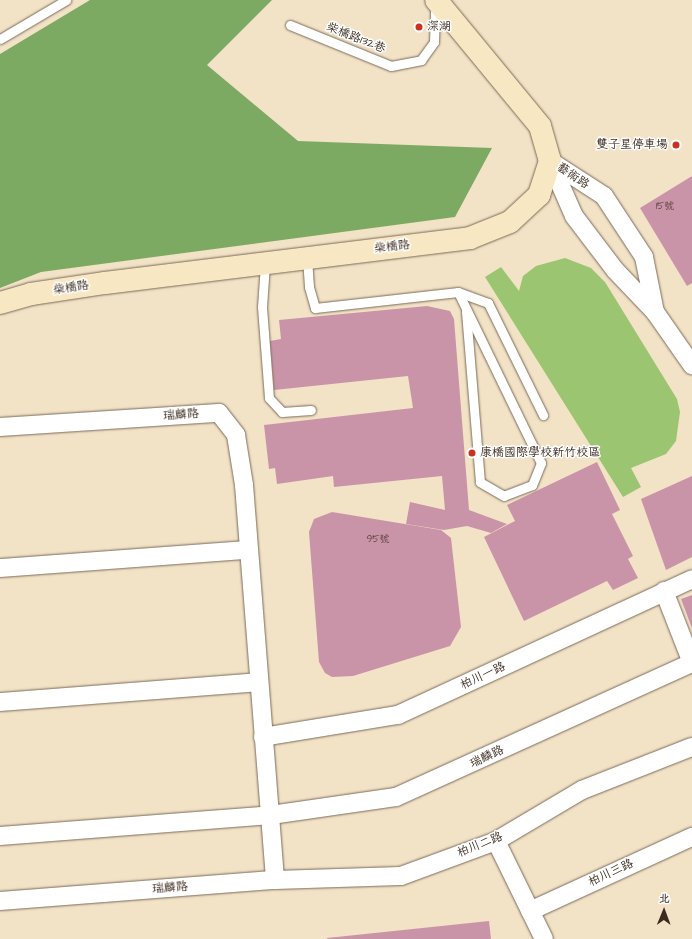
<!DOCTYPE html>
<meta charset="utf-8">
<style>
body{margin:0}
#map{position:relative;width:692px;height:939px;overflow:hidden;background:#f2e2c6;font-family:"Architects Daughter","LXGW WenKai TC",sans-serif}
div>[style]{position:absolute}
.green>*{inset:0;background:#9cc571}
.forest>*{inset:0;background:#7daa63}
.building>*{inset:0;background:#ca94a8}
.roads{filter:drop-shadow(0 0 1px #7b6a59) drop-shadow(0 0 1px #7b6a59)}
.lane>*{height:9px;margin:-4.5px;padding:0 4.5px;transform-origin:4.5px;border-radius:4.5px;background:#fff}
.street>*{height:18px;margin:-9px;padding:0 9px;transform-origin:9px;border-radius:9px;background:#fff}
.secondary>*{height:22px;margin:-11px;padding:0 11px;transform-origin:11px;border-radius:11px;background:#f7e8c3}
.dots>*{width:11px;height:11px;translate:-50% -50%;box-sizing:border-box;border:2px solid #fff;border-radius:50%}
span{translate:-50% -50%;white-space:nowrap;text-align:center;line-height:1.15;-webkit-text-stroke:3px #fff;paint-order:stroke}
.number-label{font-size:10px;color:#5f4440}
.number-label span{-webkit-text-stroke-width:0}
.poi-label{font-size:12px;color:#3b2a1e}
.left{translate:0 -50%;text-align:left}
.right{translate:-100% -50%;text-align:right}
.street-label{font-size:12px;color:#3b2a1e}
.north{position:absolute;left:644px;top:891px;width:40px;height:40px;-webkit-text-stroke:3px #fff;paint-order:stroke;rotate:1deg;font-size:11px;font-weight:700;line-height:16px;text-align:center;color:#3b2a1e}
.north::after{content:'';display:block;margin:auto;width:14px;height:18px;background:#3b2a1e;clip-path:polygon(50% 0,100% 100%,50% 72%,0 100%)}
</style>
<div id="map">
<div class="green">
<div style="clip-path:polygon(565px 258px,591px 268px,605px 282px,677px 399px,680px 412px,676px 441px,666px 454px,631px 468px,641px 487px,623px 497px,485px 277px,501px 267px,519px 291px,523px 276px,536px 266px)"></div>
</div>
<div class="forest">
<div style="clip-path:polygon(90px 0,272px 0,207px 65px,298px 141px,492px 148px,455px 217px,41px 272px,0 288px,0 54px)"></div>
</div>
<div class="building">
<div style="clip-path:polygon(692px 176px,692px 283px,687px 286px,640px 208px)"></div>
<div style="clip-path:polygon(427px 306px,450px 311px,454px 319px,469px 510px,507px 524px,491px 533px,467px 526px,444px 530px,406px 524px,410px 502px,445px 510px,442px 476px,334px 487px,333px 476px,277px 484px,275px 468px,269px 469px,264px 425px,413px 408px,408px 376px,274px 390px,270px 341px,281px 339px,279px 320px)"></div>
<div style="clip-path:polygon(597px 462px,620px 510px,612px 514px,633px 556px,628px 559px,638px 578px,613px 590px,607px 581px,524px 621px,484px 537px,515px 521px,507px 505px)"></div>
<div style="clip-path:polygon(692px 476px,692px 557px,666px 570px,641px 499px)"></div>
<div style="clip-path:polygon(332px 512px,441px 530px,451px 538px,461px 627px,450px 646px,353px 676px,332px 677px,325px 673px,319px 662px,309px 532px,314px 519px)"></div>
<div style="clip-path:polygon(692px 595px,692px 628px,681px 599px)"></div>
<div style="clip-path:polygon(489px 921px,491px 939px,327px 939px,327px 938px)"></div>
</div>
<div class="roads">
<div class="lane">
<div style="left:290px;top:25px;width:109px;rotate:22.1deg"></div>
<div style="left:391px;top:66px;width:31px;rotate:-11deg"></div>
<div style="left:421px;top:60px;width:22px;rotate:-54deg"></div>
<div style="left:434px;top:42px;width:37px;rotate:-88deg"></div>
<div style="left:0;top:39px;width:77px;rotate:-30.6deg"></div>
<div style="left:307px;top:258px;width:29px;rotate:86deg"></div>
<div style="left:309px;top:287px;width:22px;rotate:74deg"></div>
<div style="left:315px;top:308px;width:144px;rotate:-6.4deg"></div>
<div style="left:458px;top:292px;width:190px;rotate:64.1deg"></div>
<div style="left:541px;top:463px;width:24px;rotate:112deg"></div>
<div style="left:532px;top:485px;width:30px;rotate:159deg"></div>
<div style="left:504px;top:496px;width:28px;rotate:-150deg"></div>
<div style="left:480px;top:482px;width:171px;rotate:-94.7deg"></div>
<div style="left:265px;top:264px;width:43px;rotate:94deg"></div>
<div style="left:262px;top:307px;width:91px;rotate:85.6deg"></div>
<div style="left:269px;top:398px;width:19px;rotate:47deg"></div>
<div style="left:282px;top:412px;width:29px;rotate:-4deg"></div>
<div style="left:458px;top:292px;width:32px;rotate:20deg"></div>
<div style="left:488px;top:303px;width:125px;rotate:63.8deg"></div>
</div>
<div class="street">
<div style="left:550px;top:161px;width:60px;rotate:66.4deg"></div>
<div style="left:574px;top:216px;width:68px;rotate:52.8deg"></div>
<div style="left:615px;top:270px;width:58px;rotate:46.4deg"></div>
<div style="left:655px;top:312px;width:65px;rotate:55.1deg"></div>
<div style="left:550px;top:161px;width:64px;rotate:32.9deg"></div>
<div style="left:604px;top:196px;width:73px;rotate:56.7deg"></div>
<div style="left:644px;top:257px;width:56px;rotate:78.7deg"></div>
<div style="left:0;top:427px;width:219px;rotate:-3.7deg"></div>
<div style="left:219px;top:413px;width:28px;rotate:52deg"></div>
<div style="left:236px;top:435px;width:51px;rotate:80.9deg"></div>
<div style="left:244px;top:485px;width:396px;rotate:85.5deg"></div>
<div style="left:0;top:568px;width:249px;rotate:-4.2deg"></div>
<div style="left:664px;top:591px;width:77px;rotate:68.7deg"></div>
<div style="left:0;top:702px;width:259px;rotate:-4.4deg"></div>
<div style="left:263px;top:737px;width:137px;rotate:-9.3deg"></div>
<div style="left:398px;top:715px;width:324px;rotate:-24.8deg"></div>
<div style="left:0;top:836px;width:272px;rotate:-4.4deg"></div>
<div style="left:271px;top:815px;width:126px;rotate:-8.2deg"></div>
<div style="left:396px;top:797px;width:325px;rotate:-24.4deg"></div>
<div style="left:496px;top:841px;width:109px;rotate:63.9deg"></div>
<div style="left:0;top:901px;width:276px;rotate:-4.4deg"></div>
<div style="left:275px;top:880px;width:126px;rotate:-1.8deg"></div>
<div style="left:401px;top:876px;width:101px;rotate:-20.2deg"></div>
<div style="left:496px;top:841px;width:100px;rotate:-30.7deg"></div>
<div style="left:582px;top:790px;width:118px;rotate:-21.4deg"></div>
<div style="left:530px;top:911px;width:178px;rotate:-24.6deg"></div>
</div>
<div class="secondary">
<div style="left:0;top:303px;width:32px;rotate:-16deg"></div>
<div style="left:31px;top:294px;width:75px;rotate:-8.5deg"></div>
<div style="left:105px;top:283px;width:368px;rotate:-7deg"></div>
<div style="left:470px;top:238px;width:43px;rotate:-21.8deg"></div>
<div style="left:510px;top:222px;width:40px;rotate:-43deg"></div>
<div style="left:539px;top:195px;width:36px;rotate:-72deg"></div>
<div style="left:550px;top:161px;width:36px;rotate:-106deg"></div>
<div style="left:540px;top:126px;width:163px;rotate:-129.5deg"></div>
</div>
</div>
<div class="dots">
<div style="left:419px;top:27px;background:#c8321e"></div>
<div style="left:676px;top:145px;background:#c8321e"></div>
<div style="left:472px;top:453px;background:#c8321e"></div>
</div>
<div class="number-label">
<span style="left:665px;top:207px">15號</span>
<span style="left:378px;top:540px">95號</span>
</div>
<div class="poi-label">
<span class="left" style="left:427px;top:27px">深湖</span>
<span class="right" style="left:668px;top:145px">雙子星停車場</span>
<span class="left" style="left:480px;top:453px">康橋國際學校新竹校區</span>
</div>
<div class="street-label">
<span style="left:356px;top:38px;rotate:22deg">柴橋路132巷</span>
<span style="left:573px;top:176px;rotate:34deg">藝術路</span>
<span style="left:392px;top:247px;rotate:-7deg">柴橋路</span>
<span style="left:71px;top:288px;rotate:-9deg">柴橋路</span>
<span style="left:181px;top:415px;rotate:-4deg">瑞麟路</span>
<span style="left:483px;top:676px;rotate:-25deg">柏川一路</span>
<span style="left:487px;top:757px;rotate:-25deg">瑞麟路</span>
<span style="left:480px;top:845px;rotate:-22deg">柏川二路</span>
<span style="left:611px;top:873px;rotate:-25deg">柏川三路</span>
<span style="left:170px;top:888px;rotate:-4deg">瑞麟路</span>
</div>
<div class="north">北</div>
</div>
